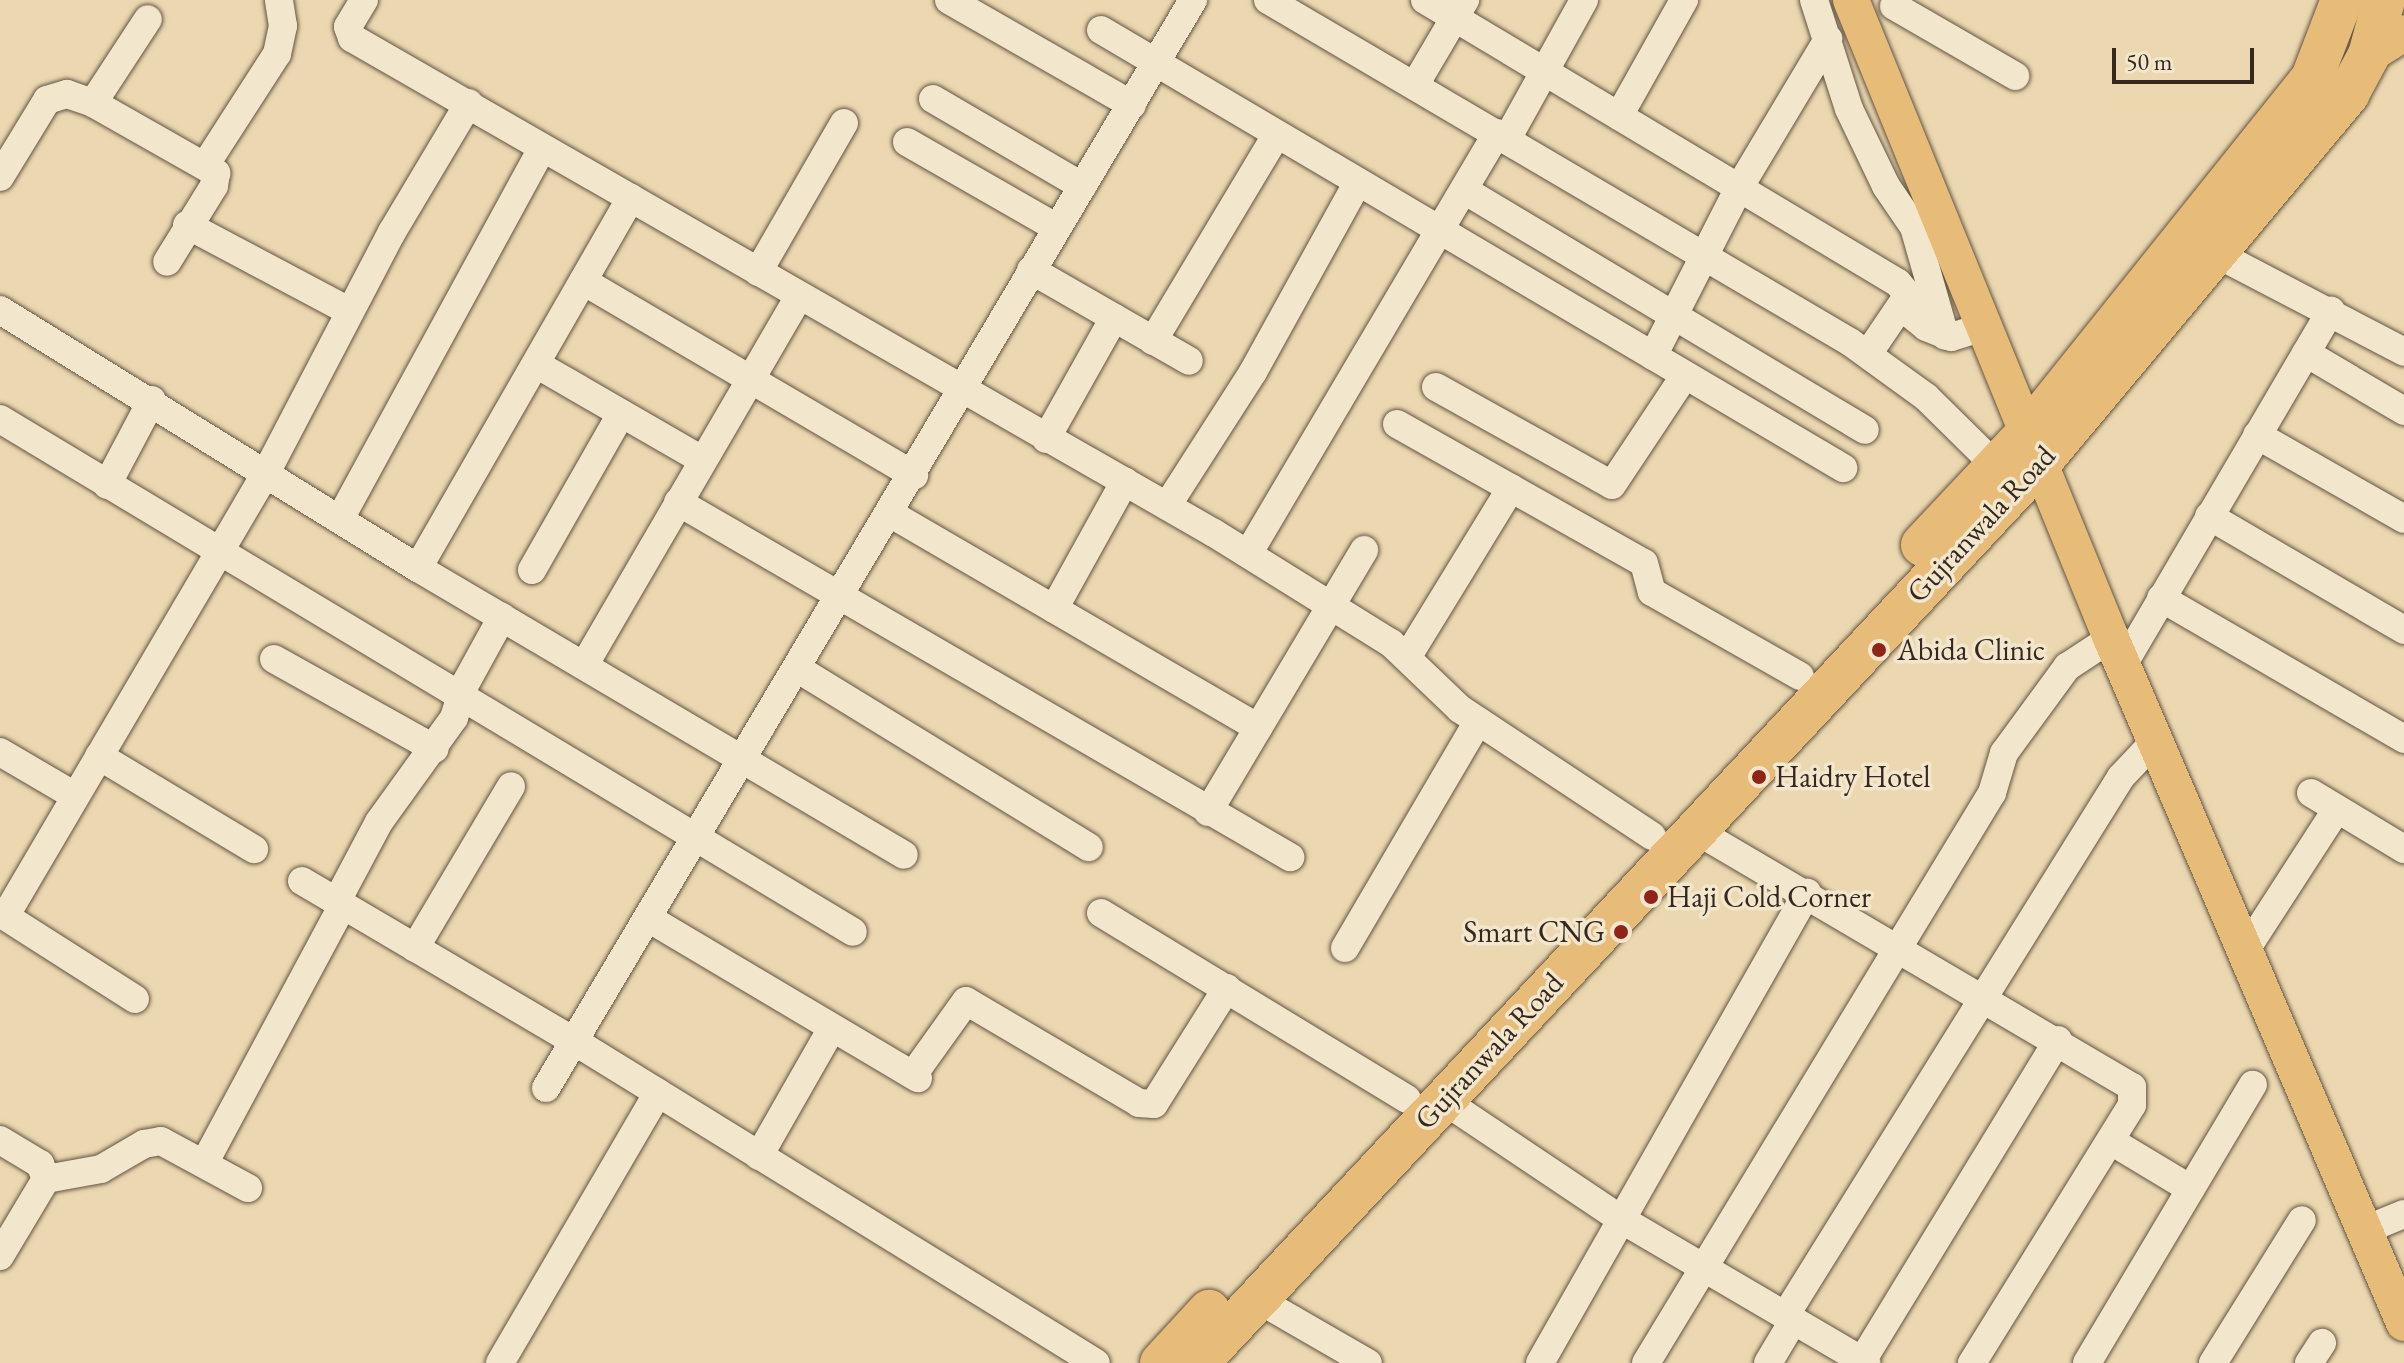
<!DOCTYPE html>
<style>
body{margin:0}
#map{position:relative;width:2404px;height:1363px;overflow:hidden;background:#ebd8b0;font-family:"EB Garamond",serif}
div>[style]{position:absolute}
.roads{filter:drop-shadow(0 0 2px #635442) drop-shadow(0 0 2px #635442)}
.minor>*{height:28px;margin:-14px;padding:0 14px;transform-origin:14px;border-radius:14px;background:#f2e6cc}
.major>*{height:36px;margin:-18px;padding:0 18px;transform-origin:18px;border-radius:18px;background:#e6bc78}
.highway>*{height:42px;margin:-21px;padding:0 21px;transform-origin:21px;border-radius:21px;background:#e6bc78}
.dots>*{width:22px;height:22px;translate:-50% -50%;box-sizing:border-box;border:4px solid #f2e6cc;border-radius:50%}
span{translate:-50% -50%;white-space:nowrap;text-align:center;line-height:1.15;-webkit-text-stroke:7px #f2e6cc;paint-order:stroke}
.street-label{font-size:30px;color:#36281e}
.poi-label{font-size:30px;color:#36281e}
.left{translate:0 -50%;text-align:left}
.right{translate:-100% -50%;text-align:right}
.scale{position:absolute;left:2112px;top:48px;width:142px;height:36px;box-sizing:border-box;border:4px solid #36281e;border-top:0;padding-left:10px;font-size:24px;line-height:28px;white-space:nowrap;color:#36281e;-webkit-text-stroke:6px #f2e6cc;paint-order:stroke}
</style>
<div id="map">
<div class="roads">
<div class="minor">
<div style="left:364px;top:0;width:31px;rotate:121deg"></div>
<div style="left:348px;top:27px;width:12px;rotate:70deg"></div>
<div style="left:352px;top:38px;width:994px;rotate:29.87deg"></div>
<div style="left:1214px;top:533px;width:208px;rotate:31.9deg"></div>
<div style="left:1391px;top:643px;width:95px;rotate:43.7deg"></div>
<div style="left:1460px;top:709px;width:230px;rotate:33.5deg"></div>
<div style="left:949px;top:0;width:211px;rotate:29.8deg"></div>
<div style="left:1268px;top:0;width:675px;rotate:30.44deg"></div>
<div style="left:1850px;top:342px;width:94px;rotate:35.9deg"></div>
<div style="left:1926px;top:397px;width:98px;rotate:44.6deg"></div>
<div style="left:1425px;top:0;width:551px;rotate:30.89deg"></div>
<div style="left:1898px;top:283px;width:16px;rotate:50deg"></div>
<div style="left:1908px;top:295px;width:18px;rotate:87deg"></div>
<div style="left:1909px;top:313px;width:22px;rotate:39deg"></div>
<div style="left:1926px;top:327px;width:27px;rotate:22deg"></div>
<div style="left:1951px;top:337px;width:37px;rotate:-17deg"></div>
<div style="left:1814px;top:0;width:114px;rotate:72.2deg"></div>
<div style="left:1849px;top:109px;width:85px;rotate:64.3deg"></div>
<div style="left:1886px;top:186px;width:50px;rotate:55.7deg"></div>
<div style="left:1914px;top:227px;width:113px;rotate:74.1deg"></div>
<div style="left:1894px;top:6px;width:140px;rotate:30deg"></div>
<div style="left:1101px;top:30px;width:862px;rotate:30.55deg"></div>
<div style="left:1415px;top:85px;width:99px;rotate:-59.5deg"></div>
<div style="left:933px;top:99px;width:173px;rotate:30.3deg"></div>
<div style="left:93px;top:103px;width:100px;rotate:-56.8deg"></div>
<div style="left:1619px;top:116px;width:133px;rotate:-60.7deg"></div>
<div style="left:1507px;top:139px;width:159px;rotate:-61deg"></div>
<div style="left:907px;top:142px;width:173px;rotate:29.8deg"></div>
<div style="left:206px;top:164px;width:131px;rotate:-57.2deg"></div>
<div style="left:277px;top:54px;width:29px;rotate:-78deg"></div>
<div style="left:283px;top:26px;width:26px;rotate:-99deg"></div>
<div style="left:0;top:177px;width:90px;rotate:-58.6deg"></div>
<div style="left:47px;top:100px;width:21px;rotate:-17deg"></div>
<div style="left:67px;top:94px;width:28px;rotate:19deg"></div>
<div style="left:93px;top:103px;width:142px;rotate:29.6deg"></div>
<div style="left:216px;top:173px;width:13px;rotate:99deg"></div>
<div style="left:214px;top:186px;width:89px;rotate:121.7deg"></div>
<div style="left:1464px;top:190px;width:467px;rotate:30.9deg"></div>
<div style="left:187px;top:225px;width:183px;rotate:28deg"></div>
<div style="left:2215px;top:253px;width:213px;rotate:27.6deg"></div>
<div style="left:1031px;top:270px;width:182px;rotate:29.9deg"></div>
<div style="left:758px;top:272px;width:172px;rotate:-60deg"></div>
<div style="left:583px;top:281px;width:384px;rotate:30.4deg"></div>
<div style="left:0;top:310px;width:491px;rotate:31.7deg"></div>
<div style="left:418px;top:568px;width:564px;rotate:30.56deg"></div>
<div style="left:1153px;top:341px;width:241px;rotate:-59.1deg"></div>
<div style="left:2306px;top:353px;width:114px;rotate:30.6deg"></div>
<div style="left:1868px;top:354px;width:71px;rotate:-55.9deg"></div>
<div style="left:1653px;top:356px;width:189px;rotate:-62.9deg"></div>
<div style="left:1739px;top:188px;width:174px;rotate:-59.1deg"></div>
<div style="left:536px;top:364px;width:192px;rotate:30deg"></div>
<div style="left:1436px;top:387px;width:201px;rotate:29.1deg"></div>
<div style="left:1612px;top:485px;width:132px;rotate:-56.4deg"></div>
<div style="left:0;top:419px;width:995px;rotate:31.02deg"></div>
<div style="left:1397px;top:424px;width:283px;rotate:29.4deg"></div>
<div style="left:1644px;top:563px;width:30px;rotate:75deg"></div>
<div style="left:1652px;top:592px;width:170px;rotate:29.6deg"></div>
<div style="left:2257px;top:435px;width:169px;rotate:29.7deg"></div>
<div style="left:1046px;top:439px;width:139px;rotate:-60.7deg"></div>
<div style="left:107px;top:485px;width:96px;rotate:-62.1deg"></div>
<div style="left:678px;top:502px;width:708px;rotate:30.12deg"></div>
<div style="left:1167px;top:506px;width:159px;rotate:-57.3deg"></div>
<div style="left:1253px;top:372px;width:217px;rotate:-61.1deg"></div>
<div style="left:891px;top:514px;width:425px;rotate:30.2deg"></div>
<div style="left:2209px;top:516px;width:226px;rotate:30.3deg"></div>
<div style="left:340px;top:519px;width:419px;rotate:-61.4deg"></div>
<div style="left:1248px;top:554px;width:489px;rotate:-59.4deg"></div>
<div style="left:418px;top:568px;width:427px;rotate:-60.1deg"></div>
<div style="left:532px;top:570px;width:180px;rotate:-60.3deg"></div>
<div style="left:2161px;top:598px;width:281px;rotate:30.1deg"></div>
<div style="left:1054px;top:609px;width:146px;rotate:-61deg"></div>
<div style="left:1408px;top:656px;width:197px;rotate:-58.5deg"></div>
<div style="left:274px;top:659px;width:184px;rotate:29.2deg"></div>
<div style="left:585px;top:664px;width:426px;rotate:-59.8deg"></div>
<div style="left:2123px;top:665px;width:411px;rotate:-59.6deg"></div>
<div style="left:798px;top:669px;width:341px;rotate:31.5deg"></div>
<div style="left:0;top:752px;width:87px;rotate:30.4deg"></div>
<div style="left:99px;top:756px;width:181px;rotate:31deg"></div>
<div style="left:2311px;top:793px;width:109px;rotate:31.1deg"></div>
<div style="left:1208px;top:812px;width:305px;rotate:-59.2deg"></div>
<div style="left:1695px;top:830px;width:507px;rotate:30.46deg"></div>
<div style="left:2132px;top:1087px;width:18px;rotate:90deg"></div>
<div style="left:2132px;top:1105px;width:304px;rotate:121.8deg"></div>
<div style="left:302px;top:881px;width:316px;rotate:30.5deg"></div>
<div style="left:574px;top:1041px;width:613px;rotate:31.67deg"></div>
<div style="left:337px;top:901px;width:89px;rotate:-62deg"></div>
<div style="left:379px;top:822px;width:128px;rotate:-54.2deg"></div>
<div style="left:454px;top:718px;width:31px;rotate:-73deg"></div>
<div style="left:463px;top:688px;width:81px;rotate:-61.2deg"></div>
<div style="left:0;top:913px;width:160px;rotate:32.5deg"></div>
<div style="left:1101px;top:913px;width:358px;rotate:31.3deg"></div>
<div style="left:6px;top:915px;width:515px;rotate:-59.55deg"></div>
<div style="left:267px;top:471px;width:270px;rotate:-62.4deg"></div>
<div style="left:392px;top:232px;width:150px;rotate:-59.2deg"></div>
<div style="left:648px;top:918px;width:314px;rotate:30.7deg"></div>
<div style="left:415px;top:948px;width:188px;rotate:-59.3deg"></div>
<div style="left:1345px;top:948px;width:263px;rotate:-59.6deg"></div>
<div style="left:2245px;top:951px;width:169px;rotate:-57.1deg"></div>
<div style="left:913px;top:1075px;width:91px;rotate:-54.4deg"></div>
<div style="left:966px;top:1001px;width:201px;rotate:30.5deg"></div>
<div style="left:1139px;top:1103px;width:15px;rotate:4deg"></div>
<div style="left:1154px;top:1104px;width:137px;rotate:-57.8deg"></div>
<div style="left:546px;top:1088px;width:1266px;rotate:-59.26deg"></div>
<div style="left:1443px;top:1100px;width:218px;rotate:33.8deg"></div>
<div style="left:1624px;top:1221px;width:281px;rotate:30.4deg"></div>
<div style="left:0;top:1140px;width:47px;rotate:31deg"></div>
<div style="left:40px;top:1164px;width:16px;rotate:68deg"></div>
<div style="left:46px;top:1179px;width:90px;rotate:120.9deg"></div>
<div style="left:2111px;top:1141px;width:93px;rotate:31deg"></div>
<div style="left:759px;top:1156px;width:147px;rotate:-60.3deg"></div>
<div style="left:205px;top:1162px;width:292px;rotate:-61.8deg"></div>
<div style="left:46px;top:1179px;width:56px;rotate:-10.3deg"></div>
<div style="left:101px;top:1169px;width:50px;rotate:-30.2deg"></div>
<div style="left:144px;top:1144px;width:17px;rotate:-10deg"></div>
<div style="left:161px;top:1141px;width:99px;rotate:28.4deg"></div>
<div style="left:2365px;top:1230px;width:42px;rotate:-22.3deg"></div>
<div style="left:1257px;top:1299px;width:128px;rotate:30deg"></div>
<div style="left:1785px;top:1316px;width:635px;rotate:-58.06deg"></div>
<div style="left:2121px;top:777px;width:50px;rotate:-46.6deg"></div>
<div style="left:1862px;top:1361px;width:376px;rotate:-58.6deg"></div>
<div style="left:500px;top:1363px;width:313px;rotate:-59.7deg"></div>
<div style="left:1540px;top:1363px;width:541px;rotate:-60.4deg"></div>
<div style="left:1646px;top:1363px;width:667px;rotate:-58.74deg"></div>
<div style="left:1992px;top:793px;width:42px;rotate:-73.3deg"></div>
<div style="left:2004px;top:753px;width:107px;rotate:-53.8deg"></div>
<div style="left:2067px;top:667px;width:53px;rotate:-33.4deg"></div>
<div style="left:1768px;top:1363px;width:49px;rotate:-59.2deg"></div>
<div style="left:2087px;top:1363px;width:324px;rotate:-59.2deg"></div>
<div style="left:2213px;top:1363px;width:168px;rotate:-58.1deg"></div>
<div style="left:2309px;top:1363px;width:24px;rotate:-57deg"></div>
</div>
<div class="major">
<div style="left:1851px;top:0;width:689px;rotate:67.83deg"></div>
<div style="left:2111px;top:638px;width:745px;rotate:66.84deg"></div>
<div style="left:2369px;top:55px;width:41px;rotate:-32.2deg"></div>
</div>
<div class="highway">
<div style="left:1922px;top:545px;width:158px;rotate:-46.8deg"></div>
<div style="left:2030px;top:430px;width:451px;rotate:-51.3deg"></div>
<div style="left:2312px;top:78px;width:84px;rotate:-69deg"></div>
<div style="left:1161px;top:1363px;width:71px;rotate:-47.3deg"></div>
<div style="left:1198px;top:1363px;width:1232px;rotate:-46.91deg"></div>
<div style="left:2040px;top:463px;width:481px;rotate:-50.1deg"></div>
<div style="left:2348px;top:94px;width:44px;rotate:-61.7deg"></div>
<div style="left:2369px;top:55px;width:57px;rotate:-74.7deg"></div>
</div>
</div>
<div class="dots">
<div style="left:1879px;top:650px;background:#8f2418"></div>
<div style="left:1759px;top:777px;background:#8f2418"></div>
<div style="left:1651px;top:897px;background:#8f2418"></div>
<div style="left:1621px;top:932px;background:#8f2418"></div>
</div>
<div class="street-label">
<span style="left:1981px;top:524px;rotate:-47deg">Gujranwala Road</span>
<span style="left:1489px;top:1051px;rotate:-47deg">Gujranwala Road</span>
</div>
<div class="poi-label">
<span class="left" style="left:1897px;top:650px">Abida Clinic</span>
<span class="left" style="left:1775px;top:777px">Haidry Hotel</span>
<span class="left" style="left:1667px;top:897px">Haji Cold Corner</span>
<span class="right" style="left:1605px;top:932px">Smart CNG</span>
</div>
<div class="scale">50 m</div>
</div>
